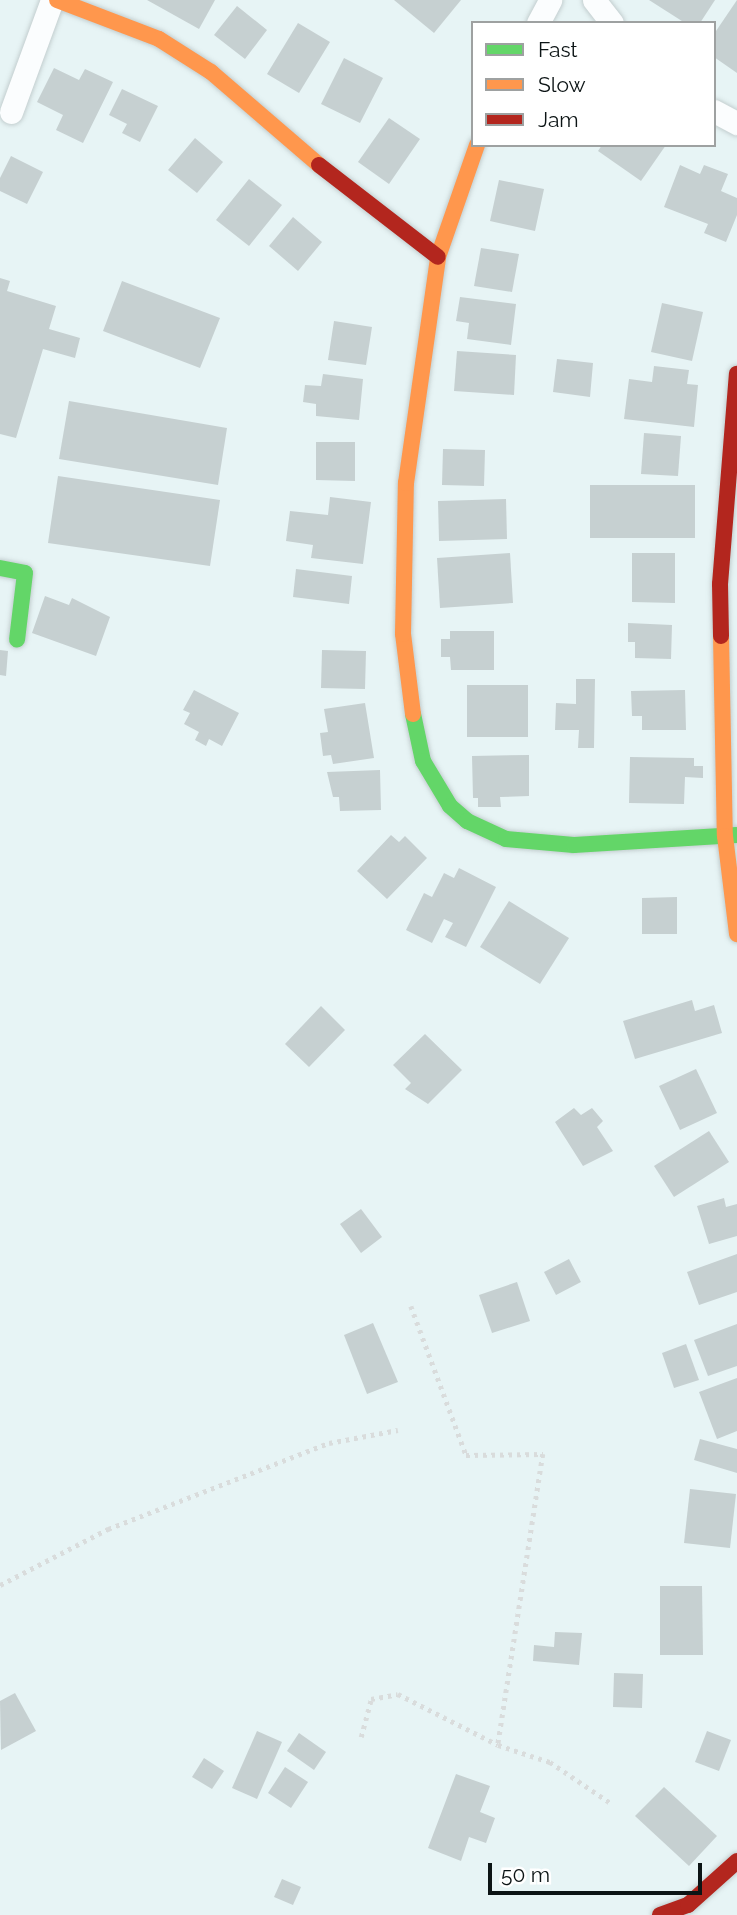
<!DOCTYPE html>
<style>
body{margin:0}
#map{position:relative;width:737px;height:1915px;overflow:hidden;background:#e7f4f5;font-family:Raleway,sans-serif}
div>[style]{position:absolute}
.building>*{inset:0;background:#c6d0d1}
.path>*{height:4.5px;margin-top:-2.25px;transform-origin:0;background:repeating-linear-gradient(90deg,#d9dcdc 0 3.5px,transparent 0 8.5px)}
.roads{filter:drop-shadow(0 0 2px #c3cecf) drop-shadow(0 0 2px #c3cecf)}
.street>*{height:23px;margin:-11.5px;padding:0 11.5px;transform-origin:11.5px;border-radius:11.5px;background:#fbfdfe}
.fast>*{height:16px;margin:-8px;padding:0 8px;transform-origin:8px;border-radius:8px;background:#63d668}
.slow>*{height:16px;margin:-8px;padding:0 8px;transform-origin:8px;border-radius:8px;background:#ff974d}
.jam>*{height:16px;margin:-8px;padding:0 8px;transform-origin:8px;border-radius:8px;background:#b3261e}
span{translate:-50% -50%;white-space:nowrap;text-align:center;line-height:1.15;-webkit-text-stroke:5px #fff;paint-order:stroke}
.legend{position:absolute;left:471px;top:21px;width:245px;height:126px;box-sizing:border-box;background:#fff;border:2px solid #9ea1a1;margin:0;padding:9px 12px;list-style:none;font-size:21px;color:#0c1415}
.legend li{display:flex;align-items:center;gap:14px;height:35px}
.legend b{width:35px;border:2px solid #9ea1a1}
.scale{position:absolute;left:488px;top:1863px;width:214px;height:32px;box-sizing:border-box;border:4px solid #0c1415;border-top:0;padding-left:9px;font-size:21px;line-height:24px;white-space:nowrap;color:#0c1415;-webkit-text-stroke:5px #fff;paint-order:stroke}
</style>
<div id="map">
<div class="building">
<div style="clip-path:polygon(147px 0,215px 0,199px 29px)"></div>
<div style="clip-path:polygon(394px 0,461px 0,434px 33px)"></div>
<div style="clip-path:polygon(649px 0,715px 0,700px 23px,685px 23px)"></div>
<div style="clip-path:polygon(737px 0,737px 73px,714px 57px,714px 34px)"></div>
<div style="clip-path:polygon(237px 6px,267px 30px,245px 59px,214px 35px)"></div>
<div style="clip-path:polygon(298px 23px,330px 42px,299px 93px,267px 74px)"></div>
<div style="clip-path:polygon(344px 58px,383px 78px,360px 123px,321px 104px)"></div>
<div style="clip-path:polygon(54px 68px,79px 80px,85px 69px,113px 82px,83px 143px,56px 130px,63px 115px,37px 102px)"></div>
<div style="clip-path:polygon(122px 89px,158px 106px,140px 142px,122px 133px,127px 124px,109px 115px)"></div>
<div style="clip-path:polygon(389px 118px,420px 139px,389px 184px,358px 162px)"></div>
<div style="clip-path:polygon(195px 138px,223px 162px,197px 193px,168px 170px)"></div>
<div style="clip-path:polygon(602px 145px,666px 145px,641px 181px,598px 151px)"></div>
<div style="clip-path:polygon(11px 156px,43px 172px,27px 204px,0 191px,0 178px)"></div>
<div style="clip-path:polygon(680px 165px,700px 174px,704px 165px,728px 174px,721px 191px,737px 198px,737px 215px,726px 242px,704px 233px,708px 224px,664px 207px)"></div>
<div style="clip-path:polygon(249px 179px,282px 205px,249px 246px,216px 220px)"></div>
<div style="clip-path:polygon(499px 180px,544px 189px,535px 231px,490px 221px)"></div>
<div style="clip-path:polygon(293px 217px,322px 242px,298px 271px,269px 246px)"></div>
<div style="clip-path:polygon(481px 248px,519px 254px,512px 292px,474px 286px)"></div>
<div style="clip-path:polygon(0 278px,10px 281px,7px 291px,56px 306px,49px 329px,80px 338px,75px 358px,43px 349px,16px 438px,0 434px)"></div>
<div style="clip-path:polygon(122px 281px,220px 318px,200px 368px,103px 331px)"></div>
<div style="clip-path:polygon(460px 297px,516px 304px,511px 345px,467px 339px,469px 323px,456px 321px)"></div>
<div style="clip-path:polygon(662px 303px,703px 312px,692px 361px,651px 352px)"></div>
<div style="clip-path:polygon(334px 321px,372px 327px,366px 365px,328px 360px)"></div>
<div style="clip-path:polygon(457px 351px,516px 355px,514px 395px,454px 391px)"></div>
<div style="clip-path:polygon(557px 359px,593px 363px,590px 397px,553px 392px)"></div>
<div style="clip-path:polygon(654px 366px,689px 370px,687px 384px,698px 385px,694px 427px,624px 419px,629px 379px,652px 382px)"></div>
<div style="clip-path:polygon(323px 374px,363px 379px,359px 420px,316px 416px,316px 404px,303px 402px,305px 385px,321px 386px)"></div>
<div style="clip-path:polygon(69px 401px,227px 428px,218px 485px,59px 459px)"></div>
<div style="clip-path:polygon(644px 433px,681px 436px,678px 476px,641px 474px)"></div>
<div style="clip-path:polygon(316px 442px,355px 442px,355px 481px,316px 480px)"></div>
<div style="clip-path:polygon(443px 449px,485px 450px,484px 486px,442px 485px)"></div>
<div style="clip-path:polygon(58px 476px,220px 500px,210px 566px,48px 543px)"></div>
<div style="clip-path:polygon(590px 485px,695px 485px,695px 538px,590px 538px)"></div>
<div style="clip-path:polygon(330px 497px,371px 502px,363px 564px,311px 558px,313px 545px,286px 541px,290px 511px,328px 515px)"></div>
<div style="clip-path:polygon(506px 499px,507px 539px,439px 541px,438px 501px)"></div>
<div style="clip-path:polygon(510px 553px,513px 603px,440px 608px,437px 558px)"></div>
<div style="clip-path:polygon(632px 553px,675px 553px,675px 603px,632px 602px)"></div>
<div style="clip-path:polygon(296px 569px,352px 576px,349px 604px,293px 597px)"></div>
<div style="clip-path:polygon(45px 596px,69px 605px,72px 598px,110px 617px,96px 656px,32px 633px)"></div>
<div style="clip-path:polygon(628px 623px,672px 625px,671px 659px,635px 658px,635px 642px,628px 642px)"></div>
<div style="clip-path:polygon(450px 631px,494px 631px,494px 670px,451px 670px,450px 657px,441px 657px,441px 639px,450px 639px)"></div>
<div style="clip-path:polygon(0 650px,8px 651px,6px 676px,0 675px)"></div>
<div style="clip-path:polygon(322px 650px,366px 651px,365px 689px,321px 688px)"></div>
<div style="clip-path:polygon(576px 679px,595px 679px,594px 748px,578px 748px,579px 730px,555px 730px,556px 703px,576px 704px)"></div>
<div style="clip-path:polygon(467px 685px,528px 685px,528px 737px,467px 737px)"></div>
<div style="clip-path:polygon(194px 690px,239px 713px,222px 746px,209px 739px,206px 746px,195px 740px,199px 732px,184px 724px,190px 713px,183px 710px)"></div>
<div style="clip-path:polygon(685px 690px,686px 730px,642px 730px,642px 716px,632px 716px,631px 691px)"></div>
<div style="clip-path:polygon(365px 703px,374px 758px,333px 764px,331px 755px,323px 756px,320px 733px,328px 732px,324px 709px)"></div>
<div style="clip-path:polygon(529px 755px,529px 796px,500px 797px,501px 807px,478px 807px,478px 798px,473px 798px,472px 756px)"></div>
<div style="clip-path:polygon(630px 757px,694px 758px,694px 766px,703px 766px,703px 778px,685px 777px,684px 804px,629px 803px)"></div>
<div style="clip-path:polygon(380px 770px,381px 810px,340px 811px,339px 797px,333px 797px,327px 772px)"></div>
<div style="clip-path:polygon(391px 835px,399px 842px,405px 836px,427px 858px,387px 899px,357px 871px)"></div>
<div style="clip-path:polygon(459px 868px,496px 887px,466px 947px,445px 937px,453px 923px,444px 919px,432px 943px,406px 930px,424px 893px,432px 897px,444px 873px,454px 878px)"></div>
<div style="clip-path:polygon(677px 897px,677px 934px,642px 934px,642px 898px)"></div>
<div style="clip-path:polygon(509px 901px,569px 938px,540px 984px,480px 947px)"></div>
<div style="clip-path:polygon(692px 1000px,695px 1011px,714px 1005px,722px 1033px,635px 1059px,623px 1021px)"></div>
<div style="clip-path:polygon(321px 1006px,345px 1030px,309px 1067px,285px 1044px)"></div>
<div style="clip-path:polygon(425px 1034px,462px 1070px,428px 1104px,405px 1089px,411px 1083px,393px 1065px)"></div>
<div style="clip-path:polygon(696px 1069px,717px 1113px,680px 1130px,659px 1086px)"></div>
<div style="clip-path:polygon(574px 1108px,581px 1115px,592px 1108px,603px 1121px,597px 1127px,613px 1151px,583px 1166px,555px 1122px)"></div>
<div style="clip-path:polygon(709px 1131px,729px 1162px,674px 1197px,654px 1166px)"></div>
<div style="clip-path:polygon(724px 1198px,726px 1207px,737px 1204px,737px 1236px,709px 1244px,697px 1206px)"></div>
<div style="clip-path:polygon(361px 1209px,382px 1237px,361px 1253px,340px 1224px)"></div>
<div style="clip-path:polygon(737px 1254px,737px 1292px,699px 1305px,687px 1272px)"></div>
<div style="clip-path:polygon(569px 1259px,581px 1282px,556px 1295px,544px 1272px)"></div>
<div style="clip-path:polygon(517px 1282px,530px 1321px,492px 1333px,479px 1295px)"></div>
<div style="clip-path:polygon(373px 1323px,398px 1382px,367px 1394px,344px 1335px)"></div>
<div style="clip-path:polygon(737px 1324px,737px 1366px,708px 1376px,694px 1340px)"></div>
<div style="clip-path:polygon(686px 1344px,699px 1380px,674px 1388px,662px 1353px)"></div>
<div style="clip-path:polygon(737px 1378px,737px 1431px,717px 1439px,699px 1392px)"></div>
<div style="clip-path:polygon(700px 1439px,737px 1449px,737px 1473px,694px 1460px)"></div>
<div style="clip-path:polygon(690px 1489px,736px 1494px,730px 1548px,684px 1543px)"></div>
<div style="clip-path:polygon(660px 1586px,702px 1586px,703px 1655px,660px 1655px)"></div>
<div style="clip-path:polygon(555px 1632px,582px 1633px,579px 1665px,533px 1661px,534px 1645px,554px 1647px)"></div>
<div style="clip-path:polygon(614px 1673px,643px 1674px,642px 1708px,613px 1707px)"></div>
<div style="clip-path:polygon(15px 1693px,36px 1731px,1px 1750px,0 1701px)"></div>
<div style="clip-path:polygon(257px 1731px,282px 1742px,257px 1799px,232px 1788px)"></div>
<div style="clip-path:polygon(707px 1731px,731px 1740px,719px 1771px,695px 1762px)"></div>
<div style="clip-path:polygon(299px 1733px,326px 1752px,314px 1770px,287px 1751px)"></div>
<div style="clip-path:polygon(204px 1758px,224px 1771px,212px 1789px,192px 1777px)"></div>
<div style="clip-path:polygon(285px 1767px,308px 1782px,291px 1808px,268px 1793px)"></div>
<div style="clip-path:polygon(456px 1774px,490px 1786px,480px 1812px,495px 1818px,486px 1843px,469px 1837px,461px 1861px,428px 1848px)"></div>
<div style="clip-path:polygon(664px 1787px,717px 1836px,689px 1866px,635px 1816px)"></div>
<div style="clip-path:polygon(282px 1879px,301px 1887px,293px 1905px,274px 1897px)"></div>
</div>
<div class="path">
<div style="left:411px;top:1306px;width:159px;rotate:69.7deg"></div>
<div style="left:466px;top:1455px;width:77px;rotate:-0.7deg"></div>
<div style="left:543px;top:1454px;width:294px;rotate:98.8deg"></div>
<div style="left:498px;top:1745px;width:55px;rotate:18.1deg"></div>
<div style="left:550px;top:1762px;width:75px;rotate:34.1deg"></div>
<div style="left:0;top:1585px;width:122px;rotate:-27.4deg"></div>
<div style="left:108px;top:1529px;width:237px;rotate:-21.3deg"></div>
<div style="left:329px;top:1443px;width:70px;rotate:-10.7deg"></div>
<div style="left:361px;top:1737px;width:39px;rotate:-75deg"></div>
<div style="left:371px;top:1699px;width:27px;rotate:-10deg"></div>
<div style="left:398px;top:1694px;width:112px;rotate:27deg"></div>
</div>
<div class="roads">
<div class="street">
<div style="left:594px;top:0;width:29px;rotate:52deg"></div>
<div style="left:538px;top:23px;width:26px;rotate:-62deg"></div>
<div style="left:714px;top:111px;width:26px;rotate:28deg"></div>
<div style="left:11px;top:112px;width:119px;rotate:-69.9deg"></div>
</div>
<div class="fast">
<div style="left:0;top:568px;width:25px;rotate:11deg"></div>
<div style="left:25px;top:573px;width:67px;rotate:96.8deg"></div>
<div style="left:413px;top:714px;width:48px;rotate:78deg"></div>
<div style="left:423px;top:761px;width:52px;rotate:59deg"></div>
<div style="left:450px;top:806px;width:23px;rotate:41deg"></div>
<div style="left:467px;top:821px;width:43px;rotate:24.8deg"></div>
<div style="left:506px;top:839px;width:68px;rotate:5deg"></div>
<div style="left:574px;top:845px;width:163px;rotate:-3.5deg"></div>
</div>
<div class="slow">
<div style="left:57px;top:0;width:109px;rotate:20.9deg"></div>
<div style="left:159px;top:39px;width:62px;rotate:32.4deg"></div>
<div style="left:211px;top:72px;width:143px;rotate:40.7deg"></div>
<div style="left:721px;top:636px;width:200px;rotate:88.9deg"></div>
<div style="left:725px;top:836px;width:99px;rotate:83deg"></div>
<div style="left:413px;top:714px;width:81px;rotate:-97.1deg"></div>
<div style="left:403px;top:634px;width:151px;rotate:-88.9deg"></div>
<div style="left:406px;top:483px;width:228px;rotate:-81.9deg"></div>
<div style="left:438px;top:257px;width:119px;rotate:-70.8deg"></div>
</div>
<div class="jam">
<div style="left:319px;top:165px;width:150px;rotate:37.7deg"></div>
<div style="left:721px;top:636px;width:52px;rotate:-91.1deg"></div>
<div style="left:720px;top:584px;width:211px;rotate:-85.4deg"></div>
<div style="left:660px;top:1915px;width:30px;rotate:-20deg"></div>
<div style="left:688px;top:1905px;width:66px;rotate:-41.9deg"></div>
</div>
</div>
<ul class="legend">
<li><b style="height:9px;background:#63d668"></b>Fast</li>
<li><b style="height:9px;background:#ff974d"></b>Slow</li>
<li><b style="height:9px;background:#b3261e"></b>Jam</li>
</ul>
<div class="scale">50 m</div>
</div>
